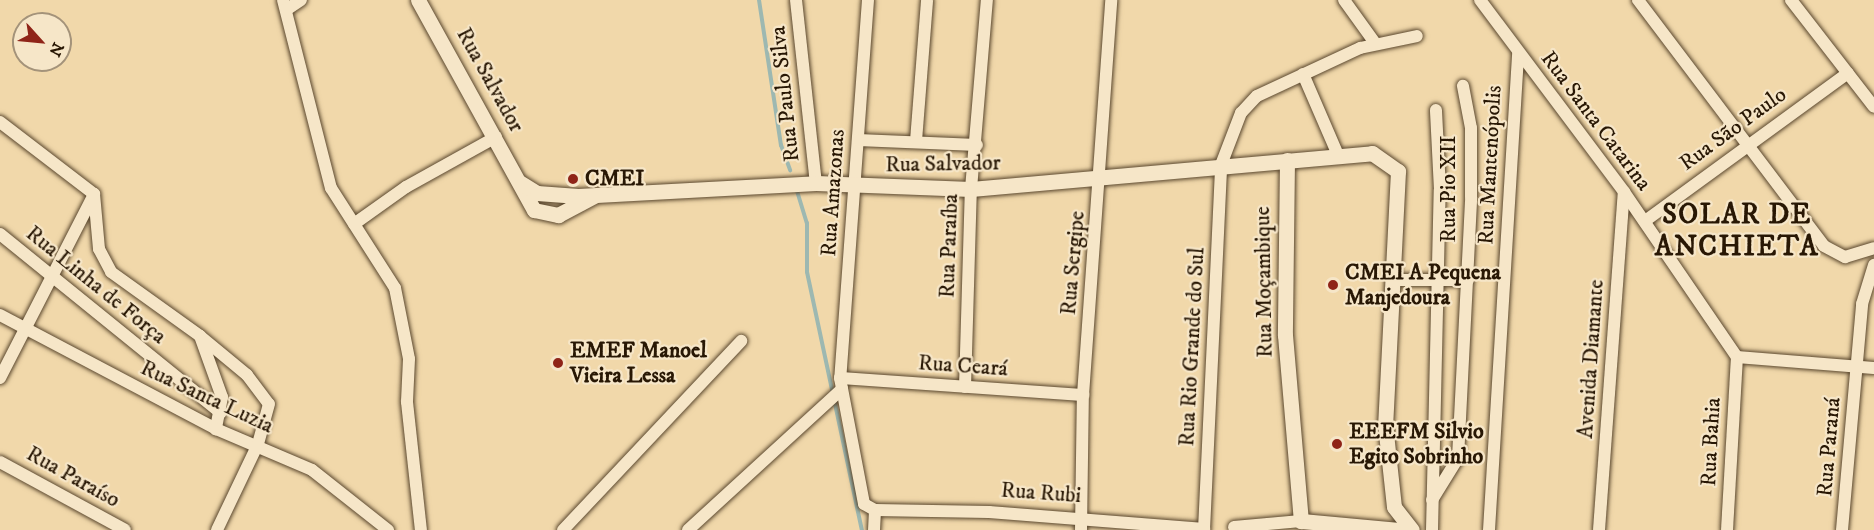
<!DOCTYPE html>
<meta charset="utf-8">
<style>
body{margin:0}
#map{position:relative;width:1874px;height:530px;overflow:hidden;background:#f1d8aa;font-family:"IM FELL DW Pica",serif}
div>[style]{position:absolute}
.stream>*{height:4px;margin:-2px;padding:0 2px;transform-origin:2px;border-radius:2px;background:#9db8b1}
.roads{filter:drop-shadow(0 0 2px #5a472e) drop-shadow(0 0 2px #5a472e)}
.minor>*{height:12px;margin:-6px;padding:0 6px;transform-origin:6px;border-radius:6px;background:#f6e6c8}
.tertiary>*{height:15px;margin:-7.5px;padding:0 7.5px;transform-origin:7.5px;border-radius:7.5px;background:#f6e6c8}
.dots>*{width:16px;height:16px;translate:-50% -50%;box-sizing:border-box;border:3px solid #f6e6c8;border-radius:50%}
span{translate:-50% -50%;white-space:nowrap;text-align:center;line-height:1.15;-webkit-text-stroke:4.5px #f6e6c8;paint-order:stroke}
.street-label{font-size:22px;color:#281704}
.poi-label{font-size:22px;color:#281704;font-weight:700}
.left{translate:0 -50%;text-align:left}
.district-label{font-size:28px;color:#281704;font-weight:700;letter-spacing:1.5px}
.north{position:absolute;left:12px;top:12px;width:60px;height:60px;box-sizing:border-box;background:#f6e6c8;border:2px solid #a4937a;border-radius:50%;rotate:117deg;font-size:16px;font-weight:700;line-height:24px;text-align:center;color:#281704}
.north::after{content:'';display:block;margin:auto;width:21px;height:27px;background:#8f2418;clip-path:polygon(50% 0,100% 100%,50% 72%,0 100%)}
</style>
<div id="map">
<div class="stream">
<div style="left:759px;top:0;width:147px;rotate:81.4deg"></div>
<div style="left:781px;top:145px;width:27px;rotate:70deg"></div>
<div style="left:797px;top:191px;width:34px;rotate:73deg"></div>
<div style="left:807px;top:223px;width:49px;rotate:90deg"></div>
<div style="left:807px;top:272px;width:264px;rotate:78deg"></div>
</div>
<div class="roads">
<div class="minor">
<div style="left:283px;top:0;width:194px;rotate:75.7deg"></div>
<div style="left:331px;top:188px;width:119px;rotate:57.4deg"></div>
<div style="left:395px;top:288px;width:72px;rotate:78.8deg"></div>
<div style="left:409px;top:359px;width:43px;rotate:92.7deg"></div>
<div style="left:407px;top:402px;width:129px;rotate:83.8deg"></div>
<div style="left:796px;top:0;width:184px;rotate:83.8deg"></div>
<div style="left:868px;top:0;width:379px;rotate:94.2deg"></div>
<div style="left:840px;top:378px;width:128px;rotate:79.2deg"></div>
<div style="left:864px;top:504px;width:13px;rotate:29deg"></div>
<div style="left:875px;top:510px;width:114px;rotate:1deg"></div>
<div style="left:989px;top:512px;width:216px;rotate:4.5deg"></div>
<div style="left:1344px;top:0;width:53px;rotate:54.2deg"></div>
<div style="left:1480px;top:0;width:240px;rotate:53.1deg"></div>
<div style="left:1624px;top:192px;width:200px;rotate:55.6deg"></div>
<div style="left:1638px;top:0;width:308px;rotate:52.9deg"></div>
<div style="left:1824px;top:246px;width:24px;rotate:28deg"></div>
<div style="left:1845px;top:257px;width:30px;rotate:-17deg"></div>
<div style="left:1791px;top:0;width:135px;rotate:52.2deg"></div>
<div style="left:286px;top:10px;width:18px;rotate:-34deg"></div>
<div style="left:1303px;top:74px;width:88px;rotate:66.6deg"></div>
<div style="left:0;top:122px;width:118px;rotate:37.5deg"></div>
<div style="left:94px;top:194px;width:55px;rotate:84.8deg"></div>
<div style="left:99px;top:249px;width:26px;rotate:62deg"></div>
<div style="left:111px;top:272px;width:110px;rotate:35.7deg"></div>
<div style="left:200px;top:336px;width:65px;rotate:70.2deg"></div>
<div style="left:222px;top:397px;width:33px;rotate:101deg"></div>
<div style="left:858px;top:140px;width:119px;rotate:2.4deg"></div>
<div style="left:916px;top:141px;width:141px;rotate:-85.5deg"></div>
<div style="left:1645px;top:221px;width:251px;rotate:-36.1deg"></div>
<div style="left:354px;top:224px;width:64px;rotate:-35.4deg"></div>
<div style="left:406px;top:187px;width:103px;rotate:-29.1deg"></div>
<div style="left:0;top:234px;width:284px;rotate:39deg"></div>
<div style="left:1393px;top:280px;width:75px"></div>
<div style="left:0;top:315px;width:244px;rotate:27.8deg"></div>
<div style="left:216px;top:429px;width:104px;rotate:23.1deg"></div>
<div style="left:312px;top:470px;width:97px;rotate:38.3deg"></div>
<div style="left:200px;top:336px;width:61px;rotate:39.7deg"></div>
<div style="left:247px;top:375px;width:36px;rotate:53deg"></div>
<div style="left:269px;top:404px;width:41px;rotate:105.4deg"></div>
<div style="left:258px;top:444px;width:95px;rotate:115.5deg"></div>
<div style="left:1737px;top:357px;width:137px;rotate:4.6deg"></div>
<div style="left:0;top:378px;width:207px;rotate:-62.9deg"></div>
<div style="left:840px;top:378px;width:244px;rotate:4deg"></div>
<div style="left:965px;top:387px;width:198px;rotate:-88.3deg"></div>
<div style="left:971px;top:189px;width:190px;rotate:-85.2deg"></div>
<div style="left:0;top:462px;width:142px;rotate:28.5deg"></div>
<div style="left:1432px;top:500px;width:49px;rotate:-58.2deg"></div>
<div style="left:1458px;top:458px;width:261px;rotate:-87.1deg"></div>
<div style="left:1471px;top:197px;width:69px;rotate:-90deg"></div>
<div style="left:1471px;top:128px;width:43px;rotate:-100.8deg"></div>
<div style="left:1234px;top:527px;width:67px;rotate:-5.1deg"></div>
<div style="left:563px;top:530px;width:260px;rotate:-46.7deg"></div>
<div style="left:688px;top:530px;width:209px;rotate:-42.5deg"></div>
<div style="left:874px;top:530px;width:20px;rotate:-87deg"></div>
<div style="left:1081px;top:530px;width:135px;rotate:-89.2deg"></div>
<div style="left:1083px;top:395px;width:396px;rotate:-85.9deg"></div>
<div style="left:1204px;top:530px;width:365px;rotate:-87.3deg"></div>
<div style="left:1221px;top:165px;width:56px;rotate:-69deg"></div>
<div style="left:1241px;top:113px;width:23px;rotate:-47deg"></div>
<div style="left:1257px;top:96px;width:114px;rotate:-25deg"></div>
<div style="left:1360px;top:48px;width:58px;rotate:-11.9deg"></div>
<div style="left:1432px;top:530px;width:340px;rotate:-88.7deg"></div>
<div style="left:1440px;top:190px;width:80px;rotate:-92.9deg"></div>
<div style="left:1489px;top:530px;width:478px;rotate:-86.5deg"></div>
<div style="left:1599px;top:530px;width:339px;rotate:-85.8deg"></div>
<div style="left:1727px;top:530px;width:173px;rotate:-86.7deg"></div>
<div style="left:1842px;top:530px;width:227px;rotate:-84.9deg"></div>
<div style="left:1862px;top:304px;width:41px;rotate:-72.9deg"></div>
</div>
<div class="tertiary">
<div style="left:418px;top:0;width:240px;rotate:61.1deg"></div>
<div style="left:534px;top:210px;width:25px;rotate:12deg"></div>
<div style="left:558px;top:215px;width:41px;rotate:-27.8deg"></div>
<div style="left:1287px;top:160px;width:175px;rotate:90.7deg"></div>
<div style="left:1285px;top:335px;width:187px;rotate:85.1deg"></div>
<div style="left:1301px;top:521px;width:99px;rotate:5.2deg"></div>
<div style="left:521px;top:183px;width:19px;rotate:32deg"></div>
<div style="left:537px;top:193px;width:41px;rotate:4.2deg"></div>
<div style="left:578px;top:196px;width:238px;rotate:-3.1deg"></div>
<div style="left:816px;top:183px;width:155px;rotate:2.2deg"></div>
<div style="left:971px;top:189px;width:403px;rotate:-5.1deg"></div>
<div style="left:1372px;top:153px;width:32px;rotate:35deg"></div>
<div style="left:1398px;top:171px;width:253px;rotate:92.9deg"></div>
<div style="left:1385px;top:424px;width:83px;rotate:83.8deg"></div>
<div style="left:1394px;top:507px;width:29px;rotate:52deg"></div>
</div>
</div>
<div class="dots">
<div style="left:573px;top:179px;background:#8f2418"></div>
<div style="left:1333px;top:285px;background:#8f2418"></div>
<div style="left:558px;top:363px;background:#8f2418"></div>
<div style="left:1337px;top:444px;background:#8f2418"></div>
</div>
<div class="street-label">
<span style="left:490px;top:80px;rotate:61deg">Rua Salvador</span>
<span style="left:785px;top:94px;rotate:-96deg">Rua Paulo Silva</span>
<span style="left:1596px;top:121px;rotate:53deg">Rua Santa Catarina</span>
<span style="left:1733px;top:129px;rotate:-36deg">Rua São Paulo</span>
<span style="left:943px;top:164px;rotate:-1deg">Rua Salvador</span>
<span style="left:1490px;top:165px;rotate:-87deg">Rua Mantenópolis</span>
<span style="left:1449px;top:189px;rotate:-90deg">Rua Pio XII</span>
<span style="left:833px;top:193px;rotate:-86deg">Rua Amazonas</span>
<span style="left:949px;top:246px;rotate:-88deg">Rua Paraíba</span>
<span style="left:1073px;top:263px;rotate:-85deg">Rua Sergipe</span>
<span style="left:1264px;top:282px;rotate:-91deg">Rua Moçambique</span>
<span style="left:96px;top:285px;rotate:39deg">Rua Linha de Força</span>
<span style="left:1192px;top:347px;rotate:-87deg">Rua Rio Grande do Sul</span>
<span style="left:1591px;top:359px;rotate:-86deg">Avenida Diamante</span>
<span style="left:963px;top:366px;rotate:4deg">Rua Ceará</span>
<span style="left:207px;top:397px;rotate:25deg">Rua Santa Luzia</span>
<span style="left:1711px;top:442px;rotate:-87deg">Rua Bahia</span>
<span style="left:1829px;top:447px;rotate:-85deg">Rua Paraná</span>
<span style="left:73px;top:477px;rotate:29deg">Rua Paraíso</span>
<span style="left:1041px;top:493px;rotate:4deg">Rua Rubi</span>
</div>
<div class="poi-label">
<span class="left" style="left:585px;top:179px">CMEI</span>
<span class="left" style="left:1345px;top:285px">CMEI A Pequena<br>Manjedoura</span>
<span class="left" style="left:570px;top:363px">EMEF Manoel<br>Vieira Lessa</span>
<span class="left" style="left:1349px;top:444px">EEEFM Silvio<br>Egito Sobrinho</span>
</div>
<div class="district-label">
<span style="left:1737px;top:231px">SOLAR DE<br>ANCHIETA</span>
</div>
<div class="north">N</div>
</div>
